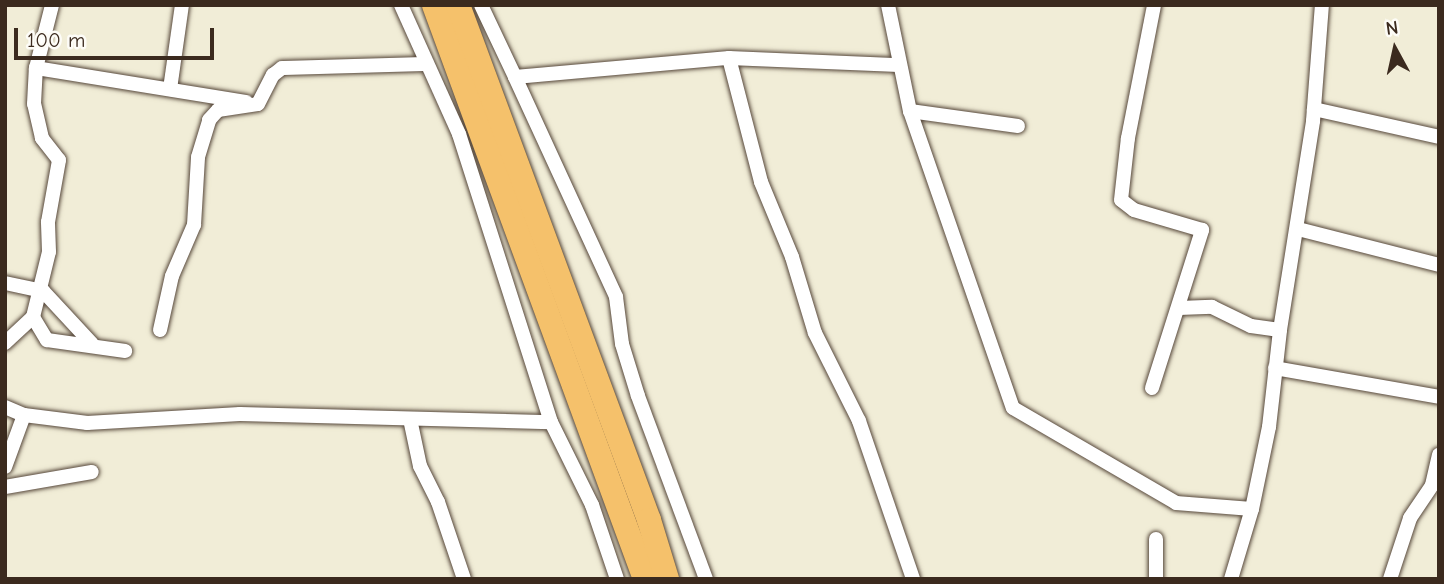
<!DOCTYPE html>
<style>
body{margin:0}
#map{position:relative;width:1444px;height:584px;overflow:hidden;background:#f1edd7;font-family:"Comic Neue",sans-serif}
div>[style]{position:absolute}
.roads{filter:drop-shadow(0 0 2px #56473a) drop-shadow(0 0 2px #56473a)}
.minor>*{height:14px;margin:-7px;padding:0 7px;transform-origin:7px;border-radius:7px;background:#fff}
.trunk>*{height:24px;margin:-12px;padding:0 12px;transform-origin:12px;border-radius:12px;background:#f5c16b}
span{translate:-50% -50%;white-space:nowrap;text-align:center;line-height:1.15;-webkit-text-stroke:7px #fdfcf7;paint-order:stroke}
.frame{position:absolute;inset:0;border:7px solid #3b2a1e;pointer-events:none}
.north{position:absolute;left:1360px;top:14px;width:70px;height:70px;-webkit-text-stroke:5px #fdfcf7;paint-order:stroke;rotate:352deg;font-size:19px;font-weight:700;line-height:28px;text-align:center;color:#3b2a1e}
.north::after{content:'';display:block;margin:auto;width:24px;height:32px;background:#3b2a1e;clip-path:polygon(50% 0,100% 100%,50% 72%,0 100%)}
.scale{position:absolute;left:14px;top:28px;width:200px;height:32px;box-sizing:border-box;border:4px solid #3b2a1e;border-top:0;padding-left:9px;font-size:21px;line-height:24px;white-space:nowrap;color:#3b2a1e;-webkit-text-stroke:5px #fdfcf7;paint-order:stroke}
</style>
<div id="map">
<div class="roads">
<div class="minor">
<div style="left:401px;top:5px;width:141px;rotate:65.8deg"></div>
<div style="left:459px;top:134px;width:302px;rotate:72.3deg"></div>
<div style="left:551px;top:422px;width:93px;rotate:63.7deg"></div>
<div style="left:592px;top:505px;width:78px;rotate:71.3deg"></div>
<div style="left:481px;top:5px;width:80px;rotate:64.7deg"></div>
<div style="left:515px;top:77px;width:215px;rotate:-5.1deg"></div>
<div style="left:729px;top:58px;width:170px;rotate:2.4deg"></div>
<div style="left:888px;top:5px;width:108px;rotate:78.3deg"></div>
<div style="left:910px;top:111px;width:314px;rotate:70.9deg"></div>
<div style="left:1013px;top:408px;width:189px;rotate:30.2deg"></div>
<div style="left:1176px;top:503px;width:76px;rotate:4.5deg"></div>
<div style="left:729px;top:58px;width:128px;rotate:75.5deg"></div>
<div style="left:761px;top:182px;width:81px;rotate:67.5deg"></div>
<div style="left:792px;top:257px;width:79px;rotate:73.2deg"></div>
<div style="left:815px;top:333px;width:98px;rotate:63.4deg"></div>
<div style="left:859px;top:421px;width:167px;rotate:71.1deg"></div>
<div style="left:36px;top:68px;width:213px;rotate:9.2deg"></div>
<div style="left:515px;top:77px;width:242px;rotate:65.3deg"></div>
<div style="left:616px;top:297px;width:47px;rotate:82.7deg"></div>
<div style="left:622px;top:344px;width:54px;rotate:72.9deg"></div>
<div style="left:638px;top:396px;width:195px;rotate:69.6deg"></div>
<div style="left:170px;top:89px;width:85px;rotate:-81.9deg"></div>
<div style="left:1314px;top:109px;width:128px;rotate:12.6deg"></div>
<div style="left:910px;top:111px;width:109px;rotate:7.9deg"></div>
<div style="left:1298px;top:229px;width:146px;rotate:14.3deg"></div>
<div style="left:5px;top:283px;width:39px;rotate:12deg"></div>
<div style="left:43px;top:291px;width:72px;rotate:47.2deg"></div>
<div style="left:1179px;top:308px;width:33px;rotate:-2deg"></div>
<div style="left:1212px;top:307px;width:43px;rotate:26deg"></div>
<div style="left:1251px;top:326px;width:29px;rotate:8deg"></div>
<div style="left:33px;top:317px;width:27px;rotate:59deg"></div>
<div style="left:47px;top:340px;width:79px;rotate:8deg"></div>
<div style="left:160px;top:330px;width:55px;rotate:-77.5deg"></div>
<div style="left:172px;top:276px;width:56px;rotate:-66.7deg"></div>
<div style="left:194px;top:225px;width:68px;rotate:-86.6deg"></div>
<div style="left:198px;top:157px;width:39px;rotate:-73deg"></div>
<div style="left:209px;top:120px;width:13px;rotate:-48deg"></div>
<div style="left:218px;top:110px;width:40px;rotate:-8.5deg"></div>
<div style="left:258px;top:104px;width:33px;rotate:-63deg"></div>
<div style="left:273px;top:75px;width:11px;rotate:-38deg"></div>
<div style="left:282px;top:68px;width:144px;rotate:-1.6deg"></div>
<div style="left:5px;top:343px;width:38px;rotate:-43deg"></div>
<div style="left:33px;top:317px;width:67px;rotate:-76.2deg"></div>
<div style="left:49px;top:252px;width:30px;rotate:-92deg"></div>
<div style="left:48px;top:222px;width:63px;rotate:-79.9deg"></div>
<div style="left:59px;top:160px;width:28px;rotate:-128deg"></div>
<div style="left:42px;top:138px;width:35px;rotate:-103deg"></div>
<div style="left:34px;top:104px;width:36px;rotate:-87deg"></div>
<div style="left:36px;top:68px;width:65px;rotate:-75.7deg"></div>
<div style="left:1275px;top:368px;width:167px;rotate:10deg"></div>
<div style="left:1152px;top:388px;width:166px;rotate:-72.4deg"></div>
<div style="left:1202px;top:230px;width:71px;rotate:-163.6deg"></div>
<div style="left:1134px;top:210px;width:16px;rotate:-142deg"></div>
<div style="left:1121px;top:200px;width:62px;rotate:-83.6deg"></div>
<div style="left:1128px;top:138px;width:136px;rotate:-78.9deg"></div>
<div style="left:5px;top:407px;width:21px;rotate:23deg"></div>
<div style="left:24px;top:415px;width:64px;rotate:7.2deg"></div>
<div style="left:87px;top:423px;width:153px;rotate:-3.4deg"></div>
<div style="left:240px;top:414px;width:311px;rotate:1.5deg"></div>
<div style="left:410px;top:419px;width:48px;rotate:78deg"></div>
<div style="left:420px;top:466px;width:40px;rotate:63.4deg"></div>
<div style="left:438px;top:502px;width:81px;rotate:71.3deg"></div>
<div style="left:5px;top:467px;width:55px;rotate:-69.9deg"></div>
<div style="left:5px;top:487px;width:88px;rotate:-9.8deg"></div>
<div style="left:1156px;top:539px;width:40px;rotate:90deg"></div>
<div style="left:1231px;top:579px;width:73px;rotate:-73.3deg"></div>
<div style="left:1252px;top:509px;width:84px;rotate:-78.3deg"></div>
<div style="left:1269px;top:427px;width:98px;rotate:-83.5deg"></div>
<div style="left:1280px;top:330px;width:212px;rotate:-81deg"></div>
<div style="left:1313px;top:121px;width:116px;rotate:-85.6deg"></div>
<div style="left:1390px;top:579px;width:64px;rotate:-71.8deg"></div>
<div style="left:1410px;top:518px;width:40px;rotate:-56deg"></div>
<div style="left:1432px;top:485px;width:31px;rotate:-77deg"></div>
</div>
<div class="trunk">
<div style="left:434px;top:5px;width:612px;rotate:69.82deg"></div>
<div style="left:458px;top:5px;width:549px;rotate:69.65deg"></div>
<div style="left:649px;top:520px;width:62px;rotate:73deg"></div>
</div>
</div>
<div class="frame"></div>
<div class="north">N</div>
<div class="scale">100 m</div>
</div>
